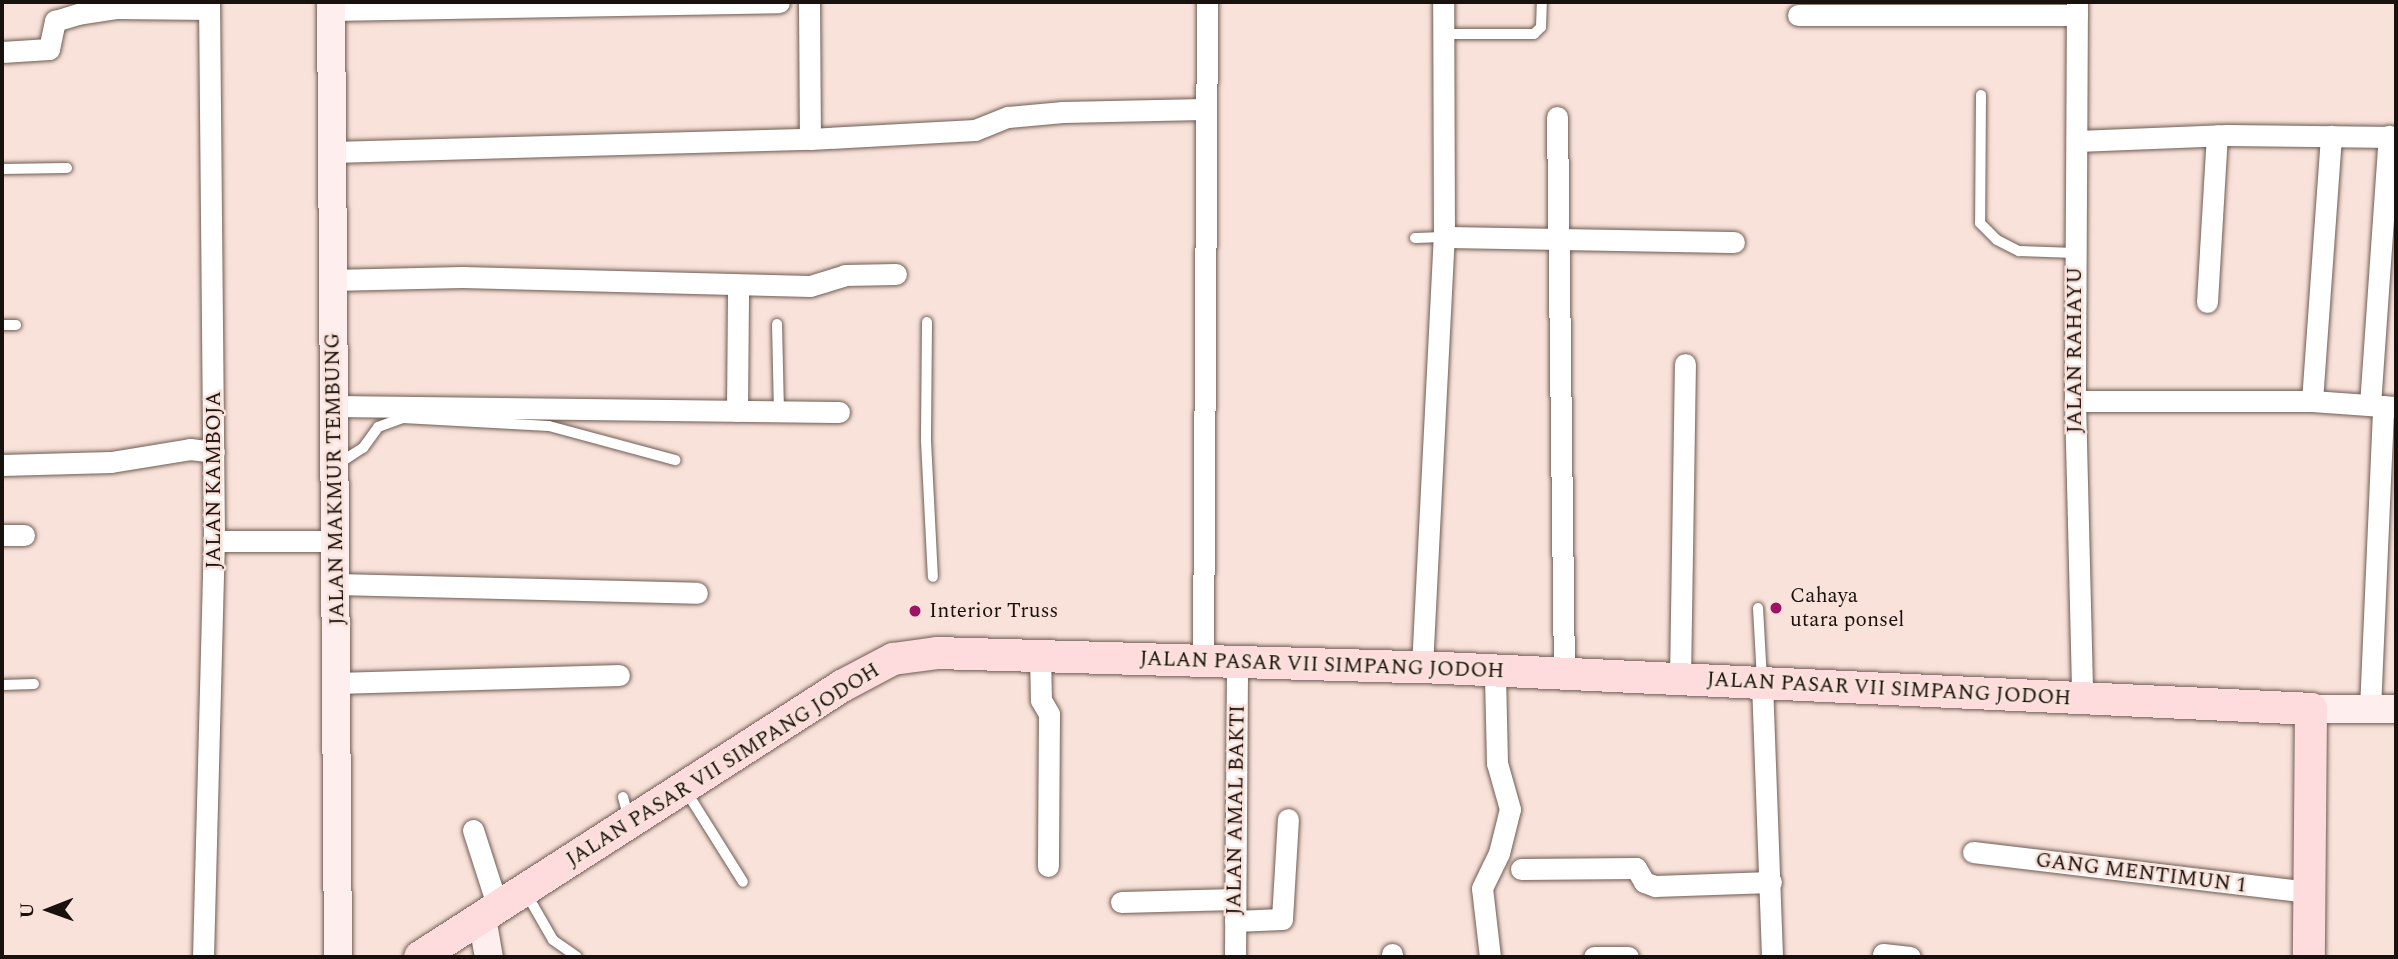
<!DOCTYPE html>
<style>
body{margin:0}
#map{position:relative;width:2398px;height:959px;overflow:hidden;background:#f9e2d9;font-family:Spectral,serif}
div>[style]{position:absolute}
.roads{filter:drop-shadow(0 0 2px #6f5c54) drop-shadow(0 0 2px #6f5c54)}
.lane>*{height:10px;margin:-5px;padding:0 5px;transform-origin:5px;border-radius:5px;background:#fff}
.street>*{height:21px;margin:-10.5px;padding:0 10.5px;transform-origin:10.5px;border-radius:10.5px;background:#fff}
.secondary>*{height:28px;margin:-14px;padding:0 14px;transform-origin:14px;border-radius:14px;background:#feeeee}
.primary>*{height:32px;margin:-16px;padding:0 16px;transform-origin:16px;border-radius:16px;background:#fedcdd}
.dots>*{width:19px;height:19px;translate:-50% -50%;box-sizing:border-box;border:4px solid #f9e2d9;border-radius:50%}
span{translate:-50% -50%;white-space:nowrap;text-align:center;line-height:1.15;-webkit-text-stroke:5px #f9e2d9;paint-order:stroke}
.street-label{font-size:21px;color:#19110e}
.poi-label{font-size:21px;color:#19110e}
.left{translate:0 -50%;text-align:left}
.frame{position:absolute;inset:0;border:4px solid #19110e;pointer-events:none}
.north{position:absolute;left:14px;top:875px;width:70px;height:70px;-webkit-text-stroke:5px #f9e2d9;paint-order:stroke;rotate:269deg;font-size:19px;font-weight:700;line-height:28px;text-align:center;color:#19110e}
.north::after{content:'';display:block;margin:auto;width:24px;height:32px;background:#19110e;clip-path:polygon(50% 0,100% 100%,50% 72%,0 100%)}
</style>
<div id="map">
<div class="roads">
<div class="lane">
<div style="left:1443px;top:34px;width:91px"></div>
<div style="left:1534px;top:34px;width:10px;rotate:-45deg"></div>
<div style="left:1541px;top:27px;width:25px;rotate:-88deg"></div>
<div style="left:1981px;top:95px;width:128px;rotate:90.4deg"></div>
<div style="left:1980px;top:223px;width:24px;rotate:45deg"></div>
<div style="left:1997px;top:240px;width:25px;rotate:27deg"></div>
<div style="left:2019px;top:251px;width:56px;rotate:2deg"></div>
<div style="left:2px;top:169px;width:65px;rotate:-0.9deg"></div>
<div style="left:1415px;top:238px;width:29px;rotate:-2deg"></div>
<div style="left:927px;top:322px;width:119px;rotate:90.5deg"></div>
<div style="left:926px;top:441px;width:136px;rotate:87.1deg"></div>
<div style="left:777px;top:324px;width:87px;rotate:88.7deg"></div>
<div style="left:2px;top:325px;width:14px"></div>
<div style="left:338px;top:464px;width:30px;rotate:-33deg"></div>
<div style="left:363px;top:448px;width:26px;rotate:-54deg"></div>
<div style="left:378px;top:427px;width:27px;rotate:-20deg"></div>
<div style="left:403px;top:418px;width:146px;rotate:3.1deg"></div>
<div style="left:549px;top:426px;width:131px;rotate:15.1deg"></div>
<div style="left:1758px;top:608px;width:72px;rotate:86.8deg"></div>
<div style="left:2px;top:685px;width:32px;rotate:-2deg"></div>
<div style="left:686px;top:791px;width:107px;rotate:57.9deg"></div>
<div style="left:623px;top:797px;width:24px;rotate:75deg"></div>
<div style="left:526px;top:893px;width:54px;rotate:60.1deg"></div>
<div style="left:553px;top:940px;width:29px;rotate:35deg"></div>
</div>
<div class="street">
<div style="left:809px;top:2px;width:137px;rotate:89.6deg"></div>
<div style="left:2077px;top:2px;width:399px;rotate:90.3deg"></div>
<div style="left:2075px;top:401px;width:296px;rotate:88.6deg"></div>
<div style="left:331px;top:10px;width:448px;rotate:-1deg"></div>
<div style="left:1798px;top:15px;width:279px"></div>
<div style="left:2px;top:52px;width:47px;rotate:-3.7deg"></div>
<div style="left:49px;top:49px;width:29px;rotate:-78deg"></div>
<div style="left:55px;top:21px;width:24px;rotate:-17deg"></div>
<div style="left:78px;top:14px;width:38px;rotate:-9deg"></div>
<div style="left:116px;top:8px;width:93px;rotate:0.6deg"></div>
<div style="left:1557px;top:117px;width:557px;rotate:89.28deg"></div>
<div style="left:2077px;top:141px;width:151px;rotate:-2.3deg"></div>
<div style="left:2228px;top:135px;width:168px;rotate:0.7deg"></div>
<div style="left:332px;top:152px;width:478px;rotate:-1.6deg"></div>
<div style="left:810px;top:139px;width:165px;rotate:-3.1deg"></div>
<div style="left:975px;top:130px;width:35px;rotate:-22deg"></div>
<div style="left:1008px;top:117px;width:55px;rotate:-5.2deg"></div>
<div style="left:1063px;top:112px;width:141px;rotate:-1.2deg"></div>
<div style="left:1444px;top:237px;width:290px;rotate:1deg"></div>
<div style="left:331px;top:280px;width:131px;rotate:-1.3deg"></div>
<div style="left:462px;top:277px;width:348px;rotate:1.5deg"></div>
<div style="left:810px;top:286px;width:37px;rotate:-17deg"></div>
<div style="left:845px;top:275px;width:51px;rotate:-1.1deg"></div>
<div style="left:2207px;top:302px;width:167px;rotate:-86.6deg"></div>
<div style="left:2075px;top:401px;width:237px"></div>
<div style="left:2312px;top:401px;width:84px;rotate:4.1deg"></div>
<div style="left:2312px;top:401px;width:266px;rotate:-85.9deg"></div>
<div style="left:2370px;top:405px;width:270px;rotate:-86deg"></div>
<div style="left:334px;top:406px;width:505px;rotate:0.68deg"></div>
<div style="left:737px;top:411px;width:124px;rotate:-89.5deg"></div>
<div style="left:2px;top:465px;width:109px;rotate:-1.6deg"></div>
<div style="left:111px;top:462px;width:80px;rotate:-9.3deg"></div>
<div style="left:190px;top:449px;width:24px;rotate:7deg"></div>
<div style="left:2px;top:535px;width:22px"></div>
<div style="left:214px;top:541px;width:122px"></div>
<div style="left:336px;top:584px;width:361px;rotate:1.4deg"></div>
<div style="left:1040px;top:654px;width:46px;rotate:88.8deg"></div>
<div style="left:1041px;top:700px;width:16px;rotate:60deg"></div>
<div style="left:1049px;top:714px;width:152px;rotate:90.4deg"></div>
<div style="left:1203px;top:660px;width:658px;rotate:-89.65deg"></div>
<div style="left:1422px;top:667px;width:431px;rotate:-87.1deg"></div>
<div style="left:1444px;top:237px;width:235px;rotate:-90.2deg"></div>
<div style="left:1680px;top:679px;width:315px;rotate:-89.1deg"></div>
<div style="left:337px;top:683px;width:282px;rotate:-1.6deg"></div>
<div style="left:1762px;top:683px;width:274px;rotate:87.9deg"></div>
<div style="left:2370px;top:709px;width:303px;rotate:-87.5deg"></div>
<div style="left:473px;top:830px;width:82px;rotate:72.2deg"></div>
<div style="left:1973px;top:852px;width:338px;rotate:6.8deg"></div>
<div style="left:1521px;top:869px;width:115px;rotate:-0.5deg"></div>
<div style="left:1636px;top:868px;width:16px;rotate:60deg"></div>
<div style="left:1644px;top:882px;width:12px;rotate:20deg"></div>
<div style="left:1655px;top:886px;width:116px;rotate:-2deg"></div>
<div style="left:1121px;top:902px;width:114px;rotate:-1.5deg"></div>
<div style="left:1235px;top:921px;width:47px;rotate:-2.4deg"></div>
<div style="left:1282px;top:919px;width:100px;rotate:-86.6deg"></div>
<div style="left:1392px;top:954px;width:3px;rotate:90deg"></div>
<div style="left:1883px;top:954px;width:27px;rotate:6deg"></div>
<div style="left:203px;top:957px;width:416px;rotate:-88.5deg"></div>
<div style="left:214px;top:541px;width:539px;rotate:-90.53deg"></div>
<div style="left:1235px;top:957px;width:295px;rotate:-89.6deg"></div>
<div style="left:1490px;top:957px;width:69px;rotate:-96.6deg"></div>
<div style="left:1482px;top:888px;width:39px;rotate:-64deg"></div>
<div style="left:1499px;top:853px;width:45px;rotate:-76deg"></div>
<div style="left:1510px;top:809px;width:48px;rotate:-105.8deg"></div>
<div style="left:1497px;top:763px;width:91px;rotate:-91.3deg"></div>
<div style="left:1594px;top:957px;width:34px"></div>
</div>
<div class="secondary">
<div style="left:331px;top:2px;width:955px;rotate:89.58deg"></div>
<div style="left:2311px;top:709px;width:85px"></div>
<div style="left:482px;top:918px;width:40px;rotate:80deg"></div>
</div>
<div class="primary">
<div style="left:420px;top:957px;width:502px;rotate:-32.71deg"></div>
<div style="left:842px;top:686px;width:58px;rotate:-27.9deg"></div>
<div style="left:893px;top:659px;width:44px;rotate:-7.8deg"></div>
<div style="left:937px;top:653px;width:485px;rotate:1.7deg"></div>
<div style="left:1422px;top:667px;width:890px;rotate:2.7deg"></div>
<div style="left:2311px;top:709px;width:248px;rotate:90.5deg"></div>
</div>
</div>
<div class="dots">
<div style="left:1776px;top:608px;background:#9b1466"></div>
<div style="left:915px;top:611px;background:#9b1466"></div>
</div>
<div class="street-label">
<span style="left:2075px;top:350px;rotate:-90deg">JALAN RAHAYU</span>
<span style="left:335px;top:479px;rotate:-91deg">JALAN MAKMUR TEMBUNG</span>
<span style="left:214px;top:480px;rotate:-90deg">JALAN KAMBOJA</span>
<span style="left:1322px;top:665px;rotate:2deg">JALAN PASAR VII SIMPANG JODOH</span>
<span style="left:1889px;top:689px;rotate:3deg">JALAN PASAR VII SIMPANG JODOH</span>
<span style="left:723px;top:765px;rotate:-32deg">JALAN PASAR VII SIMPANG JODOH</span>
<span style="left:1236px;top:810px;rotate:-89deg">JALAN AMAL BAKTI</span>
<span style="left:2141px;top:873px;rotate:7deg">GANG MENTIMUN 1</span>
</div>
<div class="poi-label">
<span class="left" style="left:1790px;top:608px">Cahaya<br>utara ponsel</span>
<span class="left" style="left:929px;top:611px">Interior Truss</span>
</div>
<div class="frame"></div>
<div class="north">U</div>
</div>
